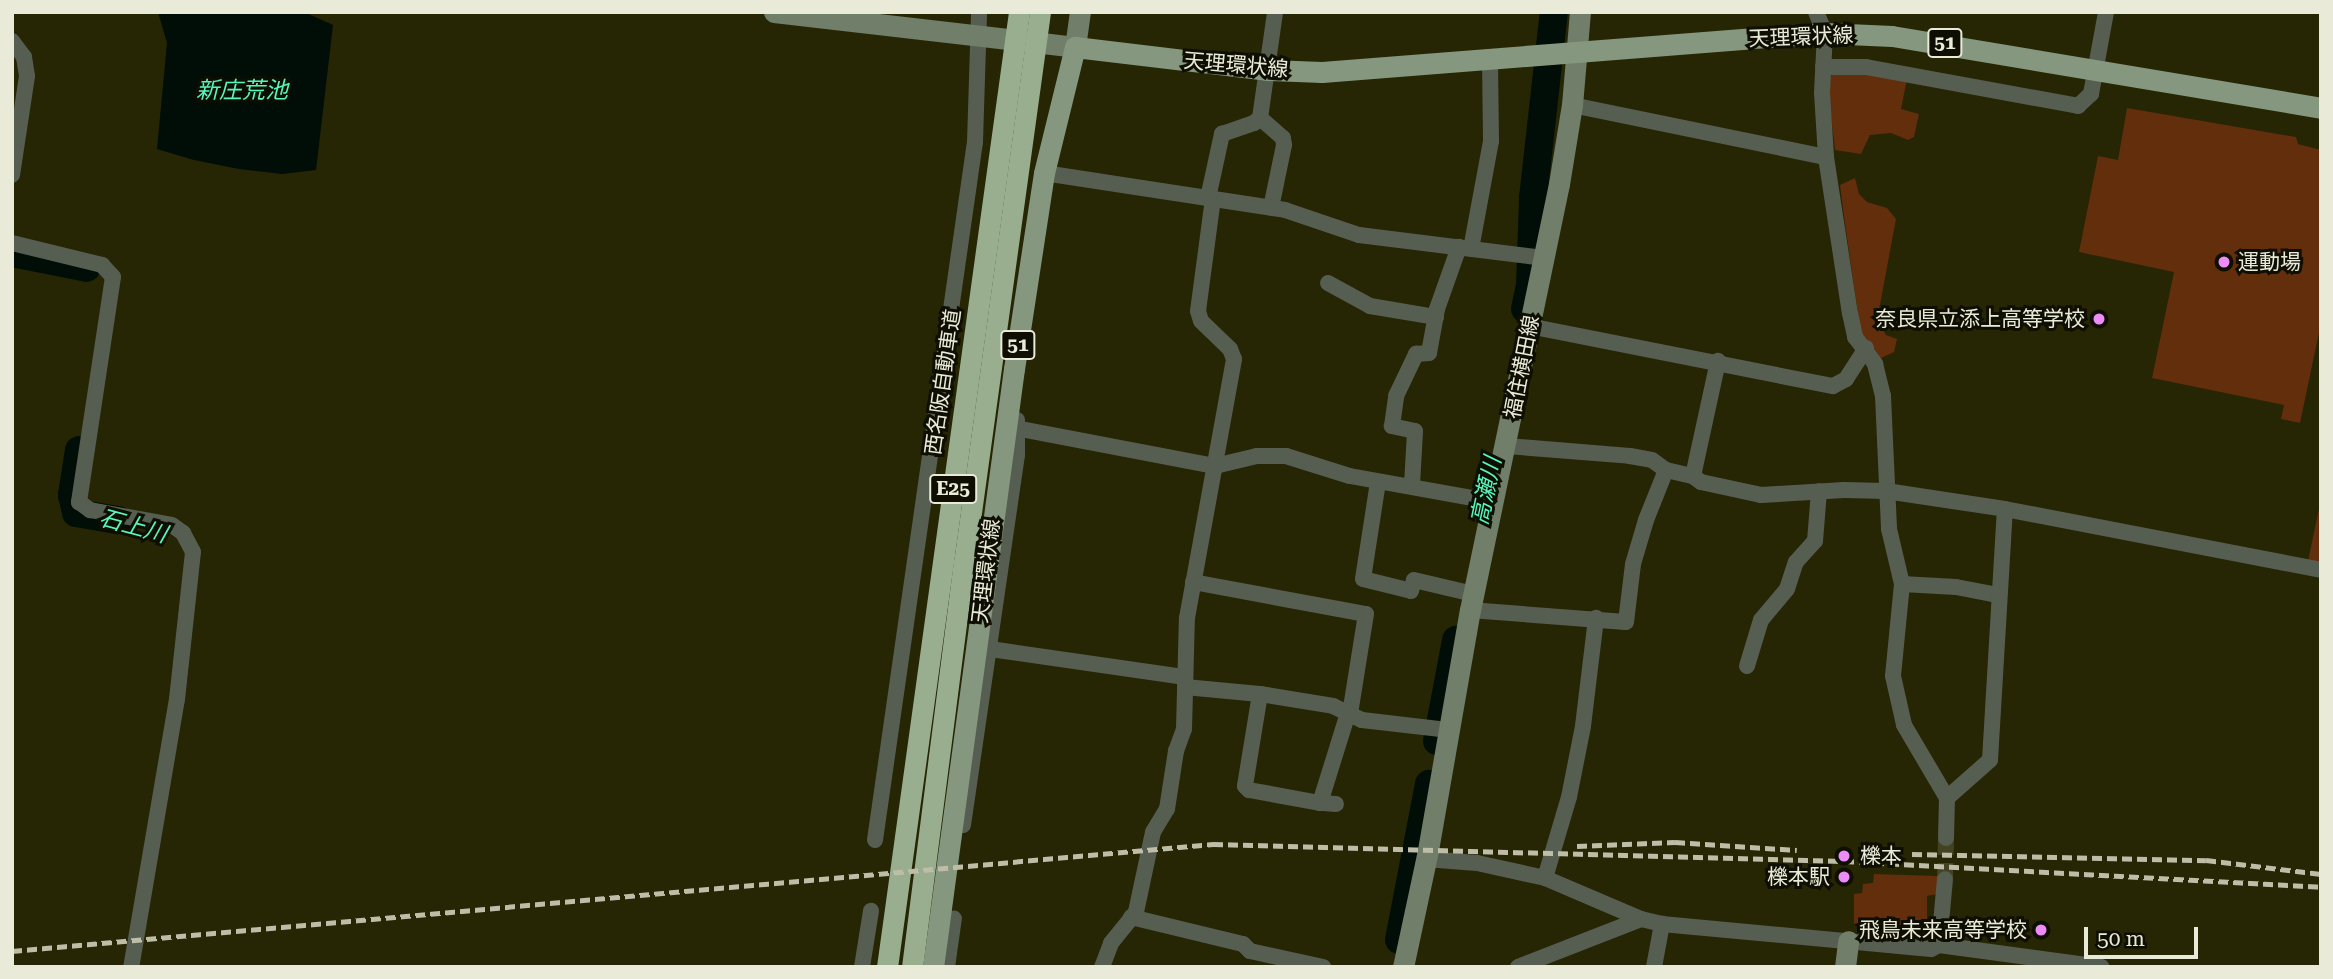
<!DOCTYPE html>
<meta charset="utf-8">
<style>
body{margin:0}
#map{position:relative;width:2333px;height:979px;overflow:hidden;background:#262504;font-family:"Roboto Serif","Noto Sans JP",serif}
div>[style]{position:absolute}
.green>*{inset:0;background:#622e0b}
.water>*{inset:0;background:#010d07}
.river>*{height:28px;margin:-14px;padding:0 14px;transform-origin:14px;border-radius:14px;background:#010d07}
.street-tunnel>*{height:16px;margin-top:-8px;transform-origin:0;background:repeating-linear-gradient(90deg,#434324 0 16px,transparent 0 24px)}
.street>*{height:16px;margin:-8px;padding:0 8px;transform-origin:8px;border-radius:8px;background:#555e51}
.secondary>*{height:21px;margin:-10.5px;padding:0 10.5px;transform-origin:10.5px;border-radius:10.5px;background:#707e6a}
.primary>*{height:21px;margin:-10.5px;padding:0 10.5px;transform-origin:10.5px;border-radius:10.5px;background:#85977e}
.highway>*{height:21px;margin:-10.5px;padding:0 10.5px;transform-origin:10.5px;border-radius:10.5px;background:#99ae8f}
.rail>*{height:4.5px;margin-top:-2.25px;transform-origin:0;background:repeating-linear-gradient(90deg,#bebea8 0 10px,transparent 0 15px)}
.dots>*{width:19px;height:19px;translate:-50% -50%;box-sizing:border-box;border:4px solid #0e0e03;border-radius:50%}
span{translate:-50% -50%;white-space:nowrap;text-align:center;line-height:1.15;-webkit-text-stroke:6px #0e0e03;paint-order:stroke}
.shield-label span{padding:2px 5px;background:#0e0e03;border:2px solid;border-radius:5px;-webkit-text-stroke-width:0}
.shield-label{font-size:19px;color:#e9ead7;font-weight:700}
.street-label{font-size:21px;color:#e9ead7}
.poi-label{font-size:21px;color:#e9ead7}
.left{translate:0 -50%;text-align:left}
.right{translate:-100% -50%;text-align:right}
.water-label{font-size:23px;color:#55f7bd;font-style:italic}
.frame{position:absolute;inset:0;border:14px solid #e9ead7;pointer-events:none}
.scale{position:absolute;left:2084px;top:927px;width:114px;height:32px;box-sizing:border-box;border:4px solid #e9ead7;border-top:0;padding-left:9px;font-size:21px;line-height:24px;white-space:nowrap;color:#e9ead7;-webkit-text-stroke:5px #0e0e03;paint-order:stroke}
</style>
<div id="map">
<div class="green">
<div style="clip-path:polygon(1837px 71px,1907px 79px,1901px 109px,1919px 114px,1914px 137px,1908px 140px,1891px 133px,1870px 135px,1861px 154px,1835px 150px,1827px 79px)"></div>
<div style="clip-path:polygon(2127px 108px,2296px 137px,2298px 144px,2321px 150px,2321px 323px,2300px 423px,2281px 419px,2284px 405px,2152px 378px,2174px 272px,2079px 252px,2098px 156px,2118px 160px)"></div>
<div style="clip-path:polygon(1855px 178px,1859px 194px,1867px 202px,1887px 208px,1896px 219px,1877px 321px,1886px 335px,1897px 339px,1894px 352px,1881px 358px,1861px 334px,1845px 224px,1840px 185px)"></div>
<div style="clip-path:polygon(2321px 499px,2321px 564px,2308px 561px)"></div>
<div style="clip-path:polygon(1874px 874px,1939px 876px,1937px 894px,1927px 896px,1927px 928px,1908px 931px,1854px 924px,1854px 894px,1862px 893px,1863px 884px,1873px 883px)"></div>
</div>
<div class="water">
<div style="clip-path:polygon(158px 12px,304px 12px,333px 25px,316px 170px,282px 174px,239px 169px,194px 160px,157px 149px,167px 43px)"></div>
</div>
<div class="river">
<div style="left:12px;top:253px;width:76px;rotate:11.3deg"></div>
<div style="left:1525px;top:309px;width:24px;rotate:-78deg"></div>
<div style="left:1530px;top:286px;width:88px;rotate:-88deg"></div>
<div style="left:1533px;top:198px;width:187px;rotate:-83.6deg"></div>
<div style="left:79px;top:450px;width:46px;rotate:98.8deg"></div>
<div style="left:72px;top:495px;width:18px;rotate:77deg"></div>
<div style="left:76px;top:513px;width:43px;rotate:9.5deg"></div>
<div style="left:1437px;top:741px;width:103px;rotate:-79.3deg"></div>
<div style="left:1399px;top:940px;width:159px;rotate:-79.1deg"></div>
</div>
<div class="street-tunnel">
<div style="left:1945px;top:879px;width:41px;rotate:-88.6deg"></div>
</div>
<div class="street">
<div style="left:1816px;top:12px;width:23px;rotate:67deg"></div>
<div style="left:1825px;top:33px;width:60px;rotate:92.9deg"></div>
<div style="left:1822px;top:93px;width:64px;rotate:86.4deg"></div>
<div style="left:1826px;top:157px;width:158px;rotate:81.3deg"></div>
<div style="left:1850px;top:313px;width:25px;rotate:78deg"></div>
<div style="left:1855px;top:337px;width:34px;rotate:53deg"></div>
<div style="left:1875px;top:364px;width:33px;rotate:76deg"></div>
<div style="left:1883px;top:396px;width:133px;rotate:87.4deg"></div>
<div style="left:1889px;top:529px;width:57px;rotate:76.7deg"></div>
<div style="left:1902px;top:584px;width:92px;rotate:95.6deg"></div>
<div style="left:1893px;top:676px;width:50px;rotate:77.3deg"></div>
<div style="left:1904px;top:725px;width:85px;rotate:59.5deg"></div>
<div style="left:1947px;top:798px;width:40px;rotate:91.4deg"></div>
<div style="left:12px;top:41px;width:20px;rotate:53deg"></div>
<div style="left:24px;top:57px;width:19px;rotate:81deg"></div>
<div style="left:27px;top:76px;width:100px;rotate:98.6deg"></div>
<div style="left:1823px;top:67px;width:43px"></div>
<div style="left:1866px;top:67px;width:216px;rotate:10.4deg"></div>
<div style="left:2078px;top:106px;width:18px;rotate:-43deg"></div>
<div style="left:2091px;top:94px;width:83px;rotate:-79.6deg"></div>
<div style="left:1572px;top:105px;width:259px;rotate:11.6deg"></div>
<div style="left:1260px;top:118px;width:30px;rotate:41deg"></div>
<div style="left:1283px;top:138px;width:7px;rotate:82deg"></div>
<div style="left:1284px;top:145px;width:64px;rotate:101.7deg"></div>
<div style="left:1044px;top:173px;width:244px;rotate:8.7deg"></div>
<div style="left:1285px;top:210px;width:78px;rotate:18.7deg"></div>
<div style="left:1359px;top:235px;width:186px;rotate:7.1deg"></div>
<div style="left:1208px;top:198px;width:66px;rotate:-77.7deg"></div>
<div style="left:1222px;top:134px;width:34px;rotate:-19deg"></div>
<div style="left:1254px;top:123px;width:8px;rotate:-40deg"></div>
<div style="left:1260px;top:118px;width:107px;rotate:-81.9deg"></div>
<div style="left:12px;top:243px;width:93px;rotate:13.7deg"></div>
<div style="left:102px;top:265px;width:16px;rotate:47deg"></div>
<div style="left:113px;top:277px;width:228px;rotate:98.6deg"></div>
<div style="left:79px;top:502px;width:14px;rotate:36deg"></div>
<div style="left:90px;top:510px;width:83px;rotate:10.4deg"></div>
<div style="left:172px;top:525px;width:14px;rotate:36deg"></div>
<div style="left:183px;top:533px;width:21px;rotate:62deg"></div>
<div style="left:193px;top:552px;width:148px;rotate:96.2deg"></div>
<div style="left:177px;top:699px;width:272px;rotate:99.7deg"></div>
<div style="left:1471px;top:249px;width:110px;rotate:-79.5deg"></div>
<div style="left:1491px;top:141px;width:82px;rotate:-90.7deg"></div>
<div style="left:1328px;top:283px;width:48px;rotate:28.7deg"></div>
<div style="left:1370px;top:306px;width:67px;rotate:9.5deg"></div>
<div style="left:1529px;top:326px;width:310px;rotate:11.2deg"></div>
<div style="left:1833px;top:386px;width:15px;rotate:-28deg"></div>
<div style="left:1846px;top:379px;width:37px;rotate:-57deg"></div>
<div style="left:1005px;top:426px;width:214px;rotate:10.8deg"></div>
<div style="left:1215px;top:466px;width:43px;rotate:-13.4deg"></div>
<div style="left:1257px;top:456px;width:29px"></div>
<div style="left:1286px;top:456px;width:67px;rotate:17.4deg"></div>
<div style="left:1350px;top:476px;width:146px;rotate:10.2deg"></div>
<div style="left:1507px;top:446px;width:123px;rotate:4.6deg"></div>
<div style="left:1630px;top:456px;width:22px;rotate:10deg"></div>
<div style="left:1652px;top:460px;width:17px;rotate:36deg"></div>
<div style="left:1666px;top:470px;width:28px;rotate:13deg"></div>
<div style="left:1693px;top:476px;width:10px;rotate:37deg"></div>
<div style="left:1701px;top:482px;width:61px;rotate:12.2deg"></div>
<div style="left:1761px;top:495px;width:83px;rotate:-3.4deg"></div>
<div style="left:1844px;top:490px;width:42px;rotate:1.4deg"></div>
<div style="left:1886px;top:491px;width:120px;rotate:8.6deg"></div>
<div style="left:2005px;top:509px;width:322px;rotate:10.9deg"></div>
<div style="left:1693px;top:476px;width:118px;rotate:-77.7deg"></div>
<div style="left:1378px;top:482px;width:98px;rotate:98.8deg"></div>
<div style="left:1363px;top:579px;width:49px;rotate:14deg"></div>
<div style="left:1411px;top:591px;width:11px;rotate:-75deg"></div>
<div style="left:1414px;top:580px;width:61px;rotate:13.3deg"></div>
<div style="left:1412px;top:485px;width:54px;rotate:-86.8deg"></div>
<div style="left:1415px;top:431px;width:24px;rotate:-168deg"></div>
<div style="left:1392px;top:426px;width:30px;rotate:-82deg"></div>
<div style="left:1396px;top:396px;width:47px;rotate:-64.5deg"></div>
<div style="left:1416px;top:354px;width:13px;rotate:-4deg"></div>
<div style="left:1429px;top:353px;width:45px;rotate:-79.7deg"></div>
<div style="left:1437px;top:309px;width:66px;rotate:-70.5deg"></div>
<div style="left:1193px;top:582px;width:176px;rotate:10.5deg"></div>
<div style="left:1366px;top:614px;width:101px;rotate:99.1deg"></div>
<div style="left:1902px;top:584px;width:54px;rotate:3.2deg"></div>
<div style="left:1956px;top:587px;width:43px;rotate:10.8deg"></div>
<div style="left:1470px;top:610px;width:156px;rotate:4.4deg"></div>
<div style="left:1626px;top:622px;width:58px;rotate:-83.1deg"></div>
<div style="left:1633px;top:564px;width:46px;rotate:-73.5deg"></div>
<div style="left:1646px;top:520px;width:54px;rotate:-68.2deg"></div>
<div style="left:990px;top:649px;width:197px;rotate:8.2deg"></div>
<div style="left:1747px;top:666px;width:48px;rotate:-73.1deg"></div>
<div style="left:1761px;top:620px;width:40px;rotate:-50deg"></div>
<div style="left:1787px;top:589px;width:28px;rotate:-72deg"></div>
<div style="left:1796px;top:562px;width:28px;rotate:-48deg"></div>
<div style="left:1815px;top:541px;width:50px;rotate:-85.4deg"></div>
<div style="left:1185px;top:687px;width:75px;rotate:5.3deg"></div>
<div style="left:1260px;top:694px;width:74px;rotate:9.3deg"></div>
<div style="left:1333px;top:706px;width:32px;rotate:26deg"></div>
<div style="left:1362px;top:720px;width:88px;rotate:6.6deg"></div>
<div style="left:1260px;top:694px;width:93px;rotate:99.3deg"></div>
<div style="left:1245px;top:786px;width:6px;rotate:45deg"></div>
<div style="left:1249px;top:790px;width:72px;rotate:10.4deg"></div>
<div style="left:1947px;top:798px;width:57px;rotate:-41.5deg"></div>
<div style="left:1990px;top:760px;width:251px;rotate:-86.6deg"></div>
<div style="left:1336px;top:804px;width:16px;rotate:-176deg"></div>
<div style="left:1320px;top:803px;width:94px;rotate:-72.7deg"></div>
<div style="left:963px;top:825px;width:374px;rotate:-81.7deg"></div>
<div style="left:1017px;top:455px;width:35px;rotate:-90deg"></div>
<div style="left:875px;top:840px;width:705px;rotate:-81.85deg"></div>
<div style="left:975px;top:142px;width:130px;rotate:-88.2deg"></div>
<div style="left:1425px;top:859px;width:52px;rotate:4.4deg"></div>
<div style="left:1477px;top:863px;width:70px;rotate:12.4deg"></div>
<div style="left:1545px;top:878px;width:104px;rotate:23.1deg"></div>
<div style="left:1641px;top:919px;width:22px;rotate:13deg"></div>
<div style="left:1662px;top:924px;width:270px;rotate:5.3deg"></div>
<div style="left:1931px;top:949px;width:9px;rotate:-27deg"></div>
<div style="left:1939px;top:945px;width:66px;rotate:-84.8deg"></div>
<div style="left:1545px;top:878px;width:84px;rotate:-73.5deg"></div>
<div style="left:1569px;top:797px;width:72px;rotate:-78.8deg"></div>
<div style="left:1583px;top:726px;width:109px;rotate:-83.1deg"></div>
<div style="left:1131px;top:917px;width:115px;rotate:13.6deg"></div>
<div style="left:1243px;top:944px;width:10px;rotate:45deg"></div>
<div style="left:1250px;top:951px;width:75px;rotate:12.4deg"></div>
<div style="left:1939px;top:945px;width:164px;rotate:7.7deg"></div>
<div style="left:862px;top:967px;width:57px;rotate:-80.9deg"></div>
<div style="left:947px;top:967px;width:49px;rotate:-81.9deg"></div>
<div style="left:1102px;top:967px;width:26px;rotate:-69deg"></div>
<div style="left:1111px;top:943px;width:40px;rotate:-51deg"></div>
<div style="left:1136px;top:912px;width:82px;rotate:-78deg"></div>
<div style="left:1153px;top:832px;width:27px;rotate:-59deg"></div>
<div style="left:1167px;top:809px;width:59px;rotate:-81.2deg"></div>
<div style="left:1176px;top:751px;width:23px;rotate:-70deg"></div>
<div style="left:1184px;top:729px;width:111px;rotate:-88.5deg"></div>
<div style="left:1187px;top:618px;width:263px;rotate:-79.7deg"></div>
<div style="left:1234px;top:359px;width:11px;rotate:-112deg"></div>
<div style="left:1230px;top:349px;width:40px;rotate:-136deg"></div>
<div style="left:1201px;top:321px;width:10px;rotate:-107deg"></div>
<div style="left:1198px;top:311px;width:113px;rotate:-82.4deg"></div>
<div style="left:1518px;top:967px;width:132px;rotate:-21.3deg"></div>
<div style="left:1654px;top:967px;width:44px;rotate:-79.5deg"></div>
</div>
<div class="secondary">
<div style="left:774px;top:12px;width:303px;rotate:6.6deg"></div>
<div style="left:1075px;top:47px;width:35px;rotate:-82deg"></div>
<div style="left:1403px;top:967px;width:120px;rotate:-77.9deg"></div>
<div style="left:1428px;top:850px;width:244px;rotate:-80.1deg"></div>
<div style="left:1470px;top:610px;width:435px;rotate:-78.2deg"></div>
<div style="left:1559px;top:184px;width:80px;rotate:-80.7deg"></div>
<div style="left:1572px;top:105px;width:93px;rotate:-85.1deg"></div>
<div style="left:1845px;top:967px;width:26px;rotate:-83deg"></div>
</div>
<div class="primary">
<div style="left:933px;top:967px;width:603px;rotate:-82.29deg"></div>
<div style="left:1014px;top:369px;width:198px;rotate:-81.3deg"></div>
<div style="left:1044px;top:173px;width:130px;rotate:-76.2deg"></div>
<div style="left:1075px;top:47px;width:193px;rotate:6.8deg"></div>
<div style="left:1267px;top:70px;width:55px;rotate:2.1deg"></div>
<div style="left:1322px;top:72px;width:431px;rotate:-4.5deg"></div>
<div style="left:1752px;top:38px;width:73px;rotate:-3.9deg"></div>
<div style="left:1825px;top:33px;width:67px;rotate:2.6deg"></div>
<div style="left:1892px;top:36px;width:435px;rotate:9.5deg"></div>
</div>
<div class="highway">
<div style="left:887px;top:967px;width:964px;rotate:-82.13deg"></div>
<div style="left:912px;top:967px;width:407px;rotate:-82.7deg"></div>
<div style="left:964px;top:563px;width:556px;rotate:-82.15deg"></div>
</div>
<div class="rail">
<div style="left:1577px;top:846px;width:98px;rotate:-2.3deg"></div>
<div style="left:1675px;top:842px;width:122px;rotate:3.8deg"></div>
<div style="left:1912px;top:854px;width:294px;rotate:1.2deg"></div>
<div style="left:2206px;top:860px;width:116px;rotate:6.9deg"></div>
<div style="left:12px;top:951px;width:1206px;rotate:-5.09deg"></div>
<div style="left:1213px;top:844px;width:631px;rotate:1.54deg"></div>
<div style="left:1844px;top:861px;width:478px;rotate:3.1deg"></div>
</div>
<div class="dots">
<div style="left:2224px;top:262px;background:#ed8cf9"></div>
<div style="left:2099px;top:319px;background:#ed8cf9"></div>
<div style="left:1844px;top:856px;background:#ed8cf9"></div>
<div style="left:1844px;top:877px;background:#ed8cf9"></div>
<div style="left:2041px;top:930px;background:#ed8cf9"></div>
</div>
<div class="shield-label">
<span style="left:1945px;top:43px">51</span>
<span style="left:1018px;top:345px">51</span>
<span style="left:953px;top:489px">E25</span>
</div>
<div class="street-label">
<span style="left:1801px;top:37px;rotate:-2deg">天理環状線</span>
<span style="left:1236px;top:65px;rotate:5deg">天理環状線</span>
<span style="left:1522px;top:367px;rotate:-79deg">福住横田線</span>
<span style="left:943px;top:382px;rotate:-82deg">西名阪自動車道</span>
<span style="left:986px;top:571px;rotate:-83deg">天理環状線</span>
</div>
<div class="poi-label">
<span class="left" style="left:2238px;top:262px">運動場</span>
<span class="right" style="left:2085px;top:319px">奈良県立添上高等学校</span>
<span class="left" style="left:1860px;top:856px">櫟本</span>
<span class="right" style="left:1830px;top:877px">櫟本駅</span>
<span class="right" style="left:2027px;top:930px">飛鳥未来高等学校</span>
</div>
<div class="water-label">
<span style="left:242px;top:91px">新庄荒池</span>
<span style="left:1487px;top:491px;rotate:-78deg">高瀬川</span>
<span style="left:133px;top:527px;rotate:15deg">石上川</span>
</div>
<div class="frame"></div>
<div class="scale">50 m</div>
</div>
